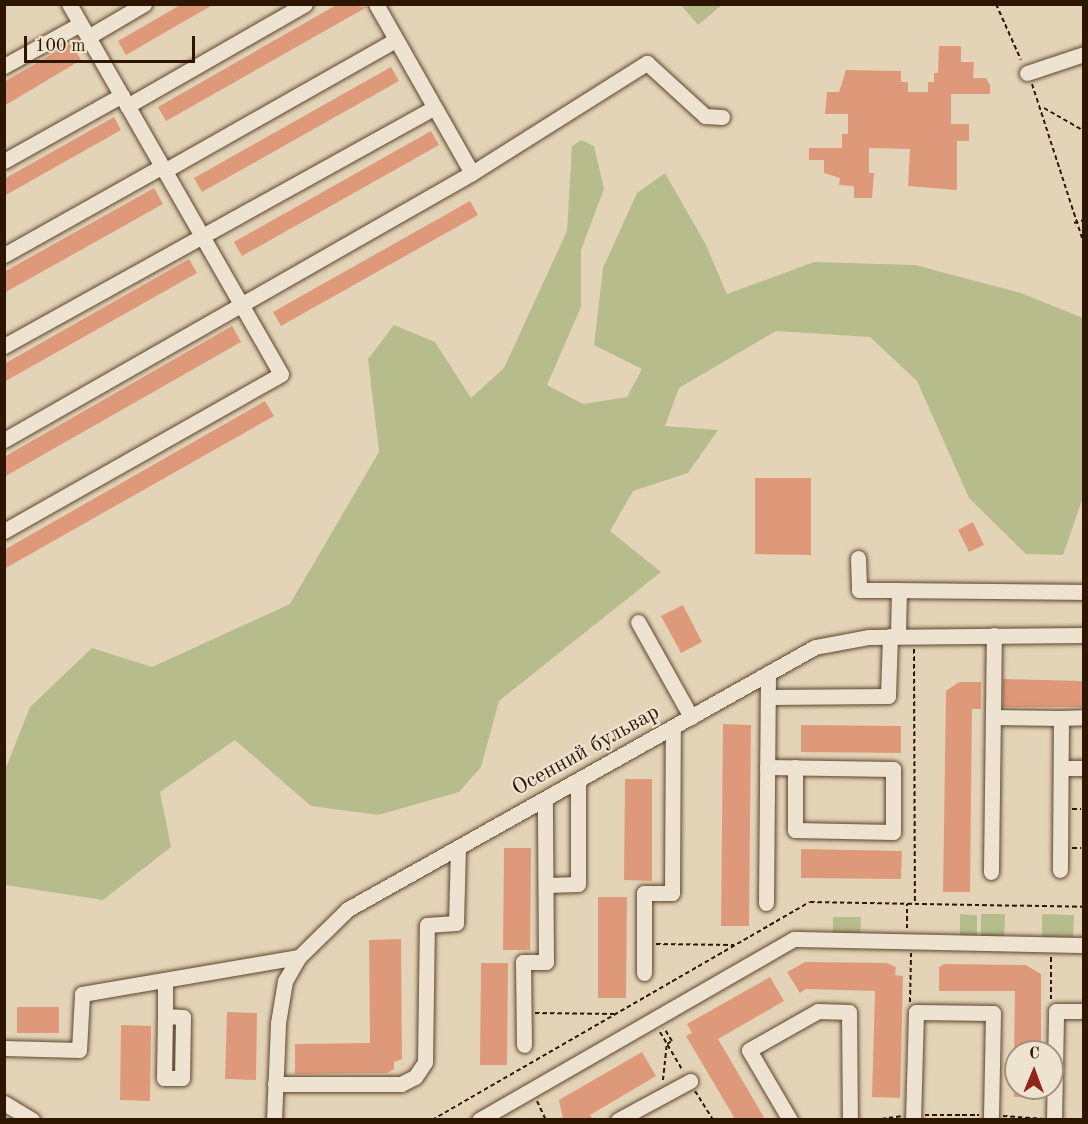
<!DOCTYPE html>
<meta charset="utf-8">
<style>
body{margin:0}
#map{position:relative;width:1088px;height:1124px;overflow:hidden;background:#e4d4b7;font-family:"Old Standard TT",serif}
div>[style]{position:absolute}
.green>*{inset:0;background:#b7bc8c}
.building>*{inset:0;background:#de997a}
.path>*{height:2px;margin-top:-1px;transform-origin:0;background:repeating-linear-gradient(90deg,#2e1500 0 4.5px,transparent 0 7.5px)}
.roads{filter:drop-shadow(0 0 2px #5c452e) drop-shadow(0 0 2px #5c452e)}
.minor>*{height:15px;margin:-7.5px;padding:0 7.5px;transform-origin:7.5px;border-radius:7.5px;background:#ede3d0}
span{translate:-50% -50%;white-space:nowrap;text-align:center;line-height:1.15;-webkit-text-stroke:4.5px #ede3d0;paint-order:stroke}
.street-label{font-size:22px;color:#2e1500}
.frame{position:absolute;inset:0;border:6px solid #2e1500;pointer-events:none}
.north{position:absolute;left:1004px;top:1040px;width:60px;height:60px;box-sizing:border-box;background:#ede3d0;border:2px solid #a1917d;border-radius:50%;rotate:1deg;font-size:16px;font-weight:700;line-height:24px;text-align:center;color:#2e1500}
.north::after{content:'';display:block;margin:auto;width:21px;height:27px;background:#8f2418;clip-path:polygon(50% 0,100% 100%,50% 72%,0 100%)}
.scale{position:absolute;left:24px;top:36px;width:171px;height:27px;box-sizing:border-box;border:3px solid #2e1500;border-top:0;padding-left:8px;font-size:18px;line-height:21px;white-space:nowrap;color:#2e1500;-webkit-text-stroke:4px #ede3d0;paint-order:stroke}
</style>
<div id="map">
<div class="green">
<div style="clip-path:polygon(681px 5px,722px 5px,698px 25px)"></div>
<div style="clip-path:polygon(581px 140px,594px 146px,604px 189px,581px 250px,581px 307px,547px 385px,583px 404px,627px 397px,642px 369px,594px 345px,603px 268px,637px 193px,665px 173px,705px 243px,727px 294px,814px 262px,915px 265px,1021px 293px,1083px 318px,1083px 497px,1063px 555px,1026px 554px,969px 498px,917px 381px,870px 337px,776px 331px,679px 388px,665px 426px,718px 430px,688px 473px,633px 491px,610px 531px,661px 572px,499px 701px,481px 767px,459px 792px,378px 815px,311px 806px,235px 740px,160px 792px,171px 847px,103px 900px,5px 885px,5px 770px,30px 707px,92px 648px,152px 667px,290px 604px,379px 452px,368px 359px,394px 325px,435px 342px,471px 398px,504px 368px,567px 231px,572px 146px)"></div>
<div style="clip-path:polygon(960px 914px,977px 915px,977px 936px,960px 936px)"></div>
<div style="clip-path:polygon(981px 914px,1005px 914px,1004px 937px,981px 936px)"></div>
<div style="clip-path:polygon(1042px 914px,1074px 915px,1073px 939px,1042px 938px)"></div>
<div style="clip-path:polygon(833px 917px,861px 917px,860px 934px,833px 934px)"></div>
</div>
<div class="building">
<div style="clip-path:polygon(182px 4px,214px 4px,126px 55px,118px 41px)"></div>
<div style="clip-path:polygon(338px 4px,367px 7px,166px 121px,158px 107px)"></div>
<div style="clip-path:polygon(71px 43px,81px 60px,4px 106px,4px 82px)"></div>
<div style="clip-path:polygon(939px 46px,961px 46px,961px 62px,974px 62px,973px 78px,986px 78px,990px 85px,990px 94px,951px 94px,951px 124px,969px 124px,969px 141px,957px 141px,957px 190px,908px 186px,910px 149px,869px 148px,869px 173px,874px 173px,872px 198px,854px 198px,854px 186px,839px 185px,840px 178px,824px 173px,824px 160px,809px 160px,809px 148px,842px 148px,842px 134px,848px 134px,848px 114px,825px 114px,827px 92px,839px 92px,846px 70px,901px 71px,901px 82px,908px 82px,908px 92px,928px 92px,928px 82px,934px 82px,934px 73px,938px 73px)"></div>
<div style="clip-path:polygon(391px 67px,399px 81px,202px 192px,194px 178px)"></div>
<div style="clip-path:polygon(114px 117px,121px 130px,4px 196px,4px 179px)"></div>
<div style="clip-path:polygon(431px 131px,439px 145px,242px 256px,234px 242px)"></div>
<div style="clip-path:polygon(154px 188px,163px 204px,4px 293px,4px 272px)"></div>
<div style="clip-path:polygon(470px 201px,478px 215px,281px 326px,273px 312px)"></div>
<div style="clip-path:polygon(189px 259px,197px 273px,4px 382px,4px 364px)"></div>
<div style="clip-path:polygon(232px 326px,241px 342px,4px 477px,4px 457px)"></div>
<div style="clip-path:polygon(265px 401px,274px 416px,4px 569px,4px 550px)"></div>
<div style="clip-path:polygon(755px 478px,811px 478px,811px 555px,755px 554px)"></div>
<div style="clip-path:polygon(973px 522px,984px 545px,969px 552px,958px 530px)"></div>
<div style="clip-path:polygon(683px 605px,702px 642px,681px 653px,661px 616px)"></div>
<div style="clip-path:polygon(1003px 679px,1083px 681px,1083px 707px,1003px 707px)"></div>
<div style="clip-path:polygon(959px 682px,981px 682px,981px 709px,972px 709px,970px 892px,943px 892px,946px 691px)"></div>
<div style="clip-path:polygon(723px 724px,751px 725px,749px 926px,721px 926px)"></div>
<div style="clip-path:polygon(801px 725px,901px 726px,901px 753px,801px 752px)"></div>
<div style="clip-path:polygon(625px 779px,652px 779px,652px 881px,624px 880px)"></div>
<div style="clip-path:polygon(504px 848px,531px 848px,530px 950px,503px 950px)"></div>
<div style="clip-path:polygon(801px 849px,902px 851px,901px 879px,801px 878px)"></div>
<div style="clip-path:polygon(598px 897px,627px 897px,626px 998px,598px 998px)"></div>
<div style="clip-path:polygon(401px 939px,402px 1059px,394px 1062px,394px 1069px,387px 1073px,295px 1074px,295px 1044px,370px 1043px,369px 940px)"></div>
<div style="clip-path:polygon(805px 962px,887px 963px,896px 967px,895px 975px,903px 976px,900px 1098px,872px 1097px,875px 991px,806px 989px,800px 993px,787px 972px)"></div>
<div style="clip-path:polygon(481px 963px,508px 963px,507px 1065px,480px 1065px)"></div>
<div style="clip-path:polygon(944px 964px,1026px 965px,1041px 974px,1041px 1052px,1014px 1052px,1015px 991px,939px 991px,939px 967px)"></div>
<div style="clip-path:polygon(770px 977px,784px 1001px,718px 1039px,765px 1119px,735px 1119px,686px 1036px,692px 1033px,687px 1024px)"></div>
<div style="clip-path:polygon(17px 1007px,59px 1007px,59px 1033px,17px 1033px)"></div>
<div style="clip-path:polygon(227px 1012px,257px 1013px,256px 1080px,225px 1079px)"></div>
<div style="clip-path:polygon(121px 1025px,151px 1026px,150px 1101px,120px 1100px)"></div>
<div style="clip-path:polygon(642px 1052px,656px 1076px,590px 1115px,593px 1119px,563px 1119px,559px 1100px)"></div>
<div style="clip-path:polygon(1014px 1088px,1041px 1088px,1041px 1097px,1014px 1097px)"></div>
</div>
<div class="path">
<div style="left:996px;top:4px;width:61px;rotate:65.9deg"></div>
<div style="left:1032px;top:84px;width:168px;rotate:72deg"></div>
<div style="left:1044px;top:108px;width:46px;rotate:29.9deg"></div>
<div style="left:1074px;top:223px;width:10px;rotate:-17deg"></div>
<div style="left:914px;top:649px;width:255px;rotate:89.8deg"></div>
<div style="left:1072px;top:809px;width:9px"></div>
<div style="left:1072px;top:848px;width:9px"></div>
<div style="left:907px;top:928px;width:24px;rotate:-90deg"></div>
<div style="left:656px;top:944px;width:78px;rotate:0.7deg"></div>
<div style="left:1051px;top:999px;width:43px;rotate:-90deg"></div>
<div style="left:910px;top:1002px;width:49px;rotate:-88.8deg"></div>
<div style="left:535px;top:1013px;width:82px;rotate:0.7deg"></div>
<div style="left:660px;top:1032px;width:45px;rotate:59.5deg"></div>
<div style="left:663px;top:1080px;width:36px;rotate:-84deg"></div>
<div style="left:667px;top:1044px;width:6px;rotate:-31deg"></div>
<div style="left:672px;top:1041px;width:15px;rotate:-122deg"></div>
<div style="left:695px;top:1091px;width:34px;rotate:58deg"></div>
<div style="left:537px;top:1101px;width:21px;rotate:65deg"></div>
<div style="left:925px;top:1115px;width:54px"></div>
<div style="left:1003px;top:1116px;width:39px;rotate:4deg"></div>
<div style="left:432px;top:1120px;width:436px;rotate:-30deg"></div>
<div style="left:810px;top:902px;width:274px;rotate:1deg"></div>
<div style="left:874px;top:1120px;width:27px;rotate:-8deg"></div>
</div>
<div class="roads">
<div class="minor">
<div style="left:376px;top:4px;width:194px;rotate:60.4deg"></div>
<div style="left:472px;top:173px;width:207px;rotate:-32.2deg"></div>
<div style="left:647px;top:63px;width:79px;rotate:42.4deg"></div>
<div style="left:705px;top:116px;width:17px;rotate:3deg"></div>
<div style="left:88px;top:37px;width:65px;rotate:-30.5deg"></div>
<div style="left:4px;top:66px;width:87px;rotate:-28.9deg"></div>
<div style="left:1027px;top:73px;width:60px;rotate:-18.4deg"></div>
<div style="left:127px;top:106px;width:205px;rotate:-29.8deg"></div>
<div style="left:4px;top:161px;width:135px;rotate:-29.2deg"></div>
<div style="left:164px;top:171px;width:266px;rotate:-29.5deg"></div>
<div style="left:4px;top:255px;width:180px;rotate:-29.3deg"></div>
<div style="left:4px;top:346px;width:491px;rotate:-29deg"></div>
<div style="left:4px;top:440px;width:539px;rotate:-29.71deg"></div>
<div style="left:4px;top:531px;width:318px;rotate:-29.5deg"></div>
<div style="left:281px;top:374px;width:426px;rotate:-119.8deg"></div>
<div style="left:858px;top:558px;width:32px;rotate:88deg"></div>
<div style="left:859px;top:590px;width:40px"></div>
<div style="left:638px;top:622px;width:109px;rotate:60.8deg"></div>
<div style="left:898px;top:636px;width:46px;rotate:-88.8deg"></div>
<div style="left:899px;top:590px;width:185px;rotate:0.6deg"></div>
<div style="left:768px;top:697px;width:120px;rotate:-0.5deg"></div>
<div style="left:888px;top:696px;width:60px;rotate:-88.1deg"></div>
<div style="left:993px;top:717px;width:68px;rotate:0.8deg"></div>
<div style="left:1061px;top:718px;width:152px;rotate:90.4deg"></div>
<div style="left:1061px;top:718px;width:23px;rotate:-2deg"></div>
<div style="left:767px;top:767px;width:126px;rotate:0.9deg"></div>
<div style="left:893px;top:769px;width:63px;rotate:90deg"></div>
<div style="left:893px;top:832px;width:98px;rotate:-178.8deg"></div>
<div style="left:795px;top:830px;width:63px;rotate:-90deg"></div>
<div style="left:1061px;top:768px;width:23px"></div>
<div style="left:991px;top:872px;width:237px;rotate:-89.3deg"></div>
<div style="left:546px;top:885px;width:32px;rotate:-2deg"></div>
<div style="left:578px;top:884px;width:103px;rotate:-90deg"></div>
<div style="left:766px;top:903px;width:230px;rotate:-89.5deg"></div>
<div style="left:644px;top:973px;width:80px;rotate:-90deg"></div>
<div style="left:644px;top:893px;width:28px"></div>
<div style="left:672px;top:893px;width:165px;rotate:-89.7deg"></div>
<div style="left:165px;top:1016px;width:18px;rotate:3deg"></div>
<div style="left:183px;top:1017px;width:61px;rotate:90.9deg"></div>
<div style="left:182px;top:1078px;width:18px;rotate:180deg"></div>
<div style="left:164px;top:1078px;width:62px;rotate:-89.1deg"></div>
<div style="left:165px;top:1016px;width:36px;rotate:-90deg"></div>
<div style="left:524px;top:1045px;width:83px;rotate:-90.7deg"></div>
<div style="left:523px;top:962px;width:23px"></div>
<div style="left:546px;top:962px;width:163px;rotate:-90.4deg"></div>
<div style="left:4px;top:1048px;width:75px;rotate:1.5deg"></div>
<div style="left:79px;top:1050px;width:56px;rotate:-86.9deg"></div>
<div style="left:82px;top:994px;width:220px;rotate:-9.7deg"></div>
<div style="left:275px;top:1084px;width:126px"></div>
<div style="left:401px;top:1084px;width:16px;rotate:-27deg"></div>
<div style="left:415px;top:1077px;width:18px;rotate:-56deg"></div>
<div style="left:425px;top:1062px;width:137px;rotate:-89.2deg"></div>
<div style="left:427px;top:925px;width:29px;rotate:-4deg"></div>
<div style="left:456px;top:923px;width:74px;rotate:-88.5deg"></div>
<div style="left:4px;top:1103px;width:33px;rotate:31deg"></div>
<div style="left:274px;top:1120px;width:97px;rotate:-87.6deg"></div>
<div style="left:278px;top:1023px;width:43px;rotate:-80.5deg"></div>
<div style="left:285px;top:981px;width:28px;rotate:-60deg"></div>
<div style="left:299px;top:957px;width:69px;rotate:-44.4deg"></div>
<div style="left:348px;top:909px;width:535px;rotate:-29.29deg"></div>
<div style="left:815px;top:647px;width:55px;rotate:-10.5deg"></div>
<div style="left:869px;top:637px;width:215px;rotate:-0.5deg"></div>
<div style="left:479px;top:1120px;width:363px;rotate:-29.9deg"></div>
<div style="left:794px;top:939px;width:290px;rotate:1.2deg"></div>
<div style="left:618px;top:1120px;width:82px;rotate:-28.4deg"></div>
<div style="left:790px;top:1120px;width:81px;rotate:-120.4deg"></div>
<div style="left:749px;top:1050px;width:79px;rotate:-29.5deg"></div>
<div style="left:818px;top:1011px;width:31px;rotate:2deg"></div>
<div style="left:849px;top:1012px;width:108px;rotate:89.5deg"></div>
<div style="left:913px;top:1120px;width:108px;rotate:-88.4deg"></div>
<div style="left:916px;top:1012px;width:77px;rotate:0.7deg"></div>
<div style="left:993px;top:1013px;width:107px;rotate:91.1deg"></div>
<div style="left:1054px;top:1120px;width:109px;rotate:-88.9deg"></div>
<div style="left:1056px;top:1011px;width:28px"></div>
</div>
</div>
<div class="street-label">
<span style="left:586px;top:751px;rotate:-29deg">Осенний бульвар</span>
</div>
<div class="frame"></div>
<div class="north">С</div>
<div class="scale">100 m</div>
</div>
